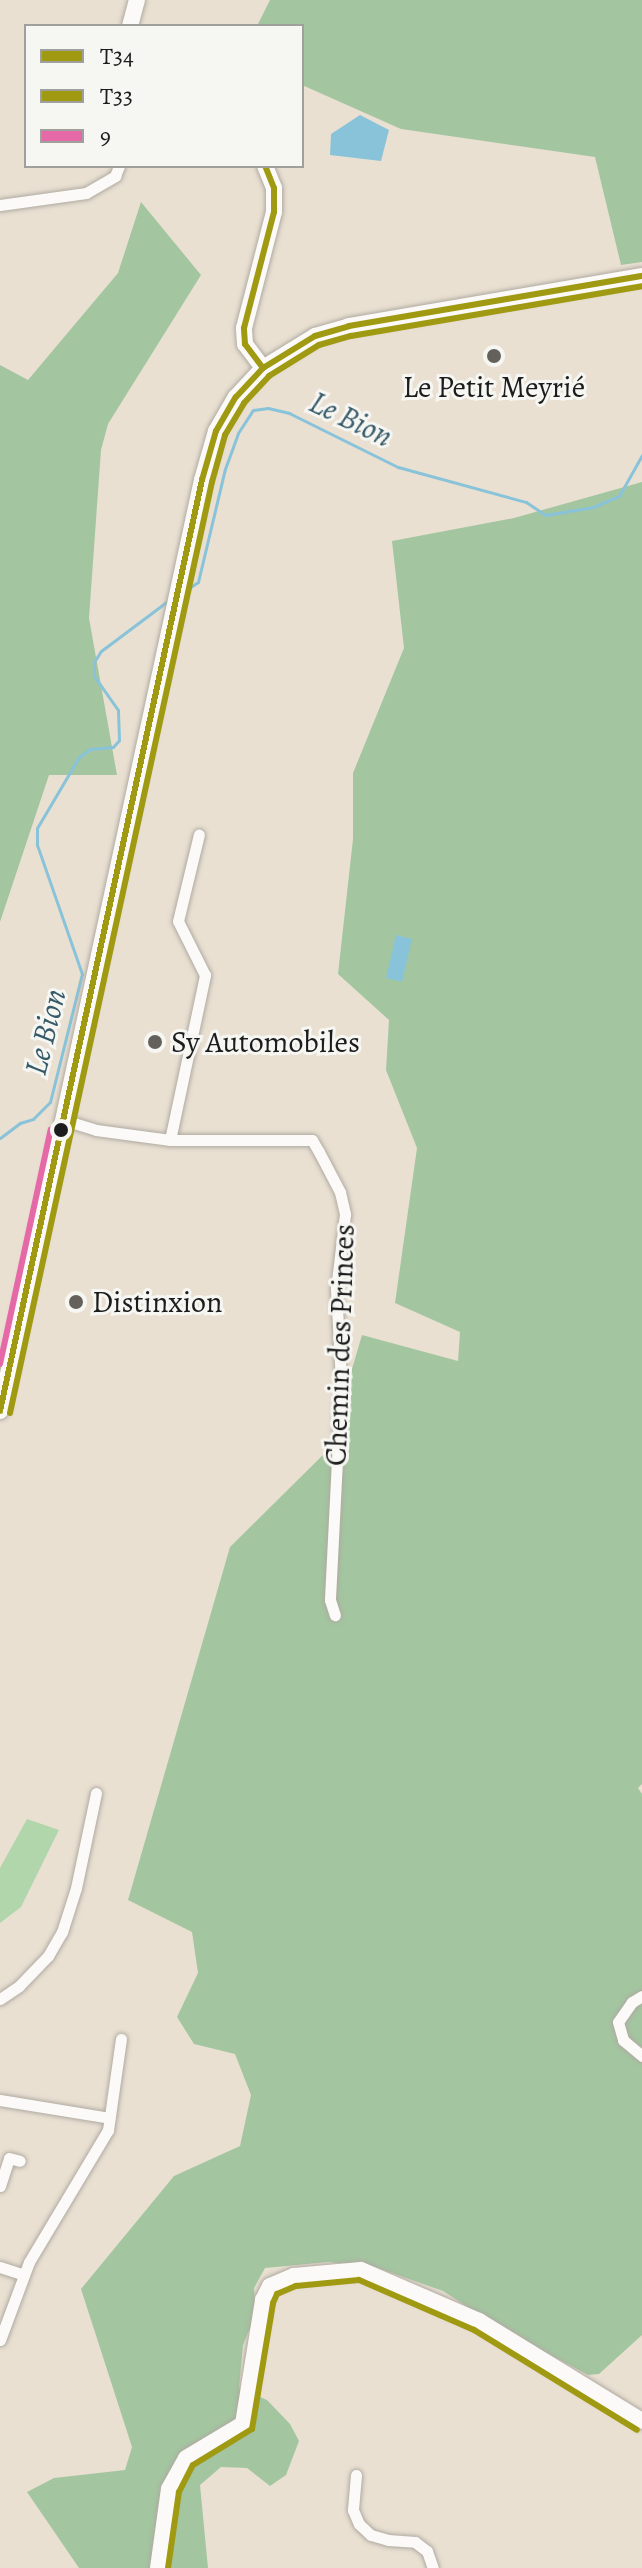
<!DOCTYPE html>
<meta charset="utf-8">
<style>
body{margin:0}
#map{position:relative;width:642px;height:2568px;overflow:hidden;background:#e9e0d2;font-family:Alegreya,serif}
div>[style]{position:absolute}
.green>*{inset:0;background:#b1d6ac}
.forest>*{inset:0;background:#a3c6a0}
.water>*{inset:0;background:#88c3d9}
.stream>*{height:3px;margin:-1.5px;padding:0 1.5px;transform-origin:1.5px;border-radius:1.5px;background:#88c3d9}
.roads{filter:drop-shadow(0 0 2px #b0aaa1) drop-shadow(0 0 2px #b0aaa1)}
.street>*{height:11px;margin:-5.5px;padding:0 5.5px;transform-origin:5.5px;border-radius:5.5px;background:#fcfaf8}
.secondary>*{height:16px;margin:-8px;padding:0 8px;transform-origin:8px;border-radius:8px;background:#fcfaf8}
.bus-1>*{height:6px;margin:-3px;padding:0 3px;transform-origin:3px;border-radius:3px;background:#a09a12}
.bus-2>*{height:6px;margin:-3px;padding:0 3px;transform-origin:3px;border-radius:3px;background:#a09a12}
.bus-3>*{height:6px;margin:-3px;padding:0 3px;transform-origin:3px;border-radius:3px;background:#e669a7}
.dots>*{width:22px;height:22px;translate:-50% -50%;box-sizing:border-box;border:4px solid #f6f6f2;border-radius:50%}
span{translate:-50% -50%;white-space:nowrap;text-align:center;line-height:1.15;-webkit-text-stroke:6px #f6f6f2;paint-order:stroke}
.poi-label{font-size:30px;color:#1c1c1c}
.left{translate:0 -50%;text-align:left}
.street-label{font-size:30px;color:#1c1c1c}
.water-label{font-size:32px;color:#375a69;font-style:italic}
.legend{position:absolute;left:24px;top:24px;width:280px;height:144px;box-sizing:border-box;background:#f6f6f2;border:2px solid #9f9f9c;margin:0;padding:10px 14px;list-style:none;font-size:24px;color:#1c1c1c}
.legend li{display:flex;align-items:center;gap:16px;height:40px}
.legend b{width:40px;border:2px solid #9f9f9c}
</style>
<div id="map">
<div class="green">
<div style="clip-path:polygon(27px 1819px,59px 1830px,21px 1907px,0 1923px,0 1868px)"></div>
</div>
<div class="forest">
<div style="clip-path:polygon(270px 0,642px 0,642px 262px,621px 265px,595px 157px,401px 129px,302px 85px,302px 26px,257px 26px)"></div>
<div style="clip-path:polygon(141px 202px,201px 275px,108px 424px,101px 450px,89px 618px,117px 775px,49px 775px,0 922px,0 365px,28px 380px,118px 273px)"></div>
<div style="clip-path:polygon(642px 482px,642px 1784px,638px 1788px,642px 1794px,642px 2335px,599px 2374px,588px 2375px,500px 2328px,443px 2291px,375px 2267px,328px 2262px,265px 2268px,254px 2288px,256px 2313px,243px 2345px,239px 2388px,267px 2400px,290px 2424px,299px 2441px,286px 2475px,270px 2486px,247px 2468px,221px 2467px,200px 2485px,208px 2568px,79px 2568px,27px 2492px,54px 2478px,125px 2470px,132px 2447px,81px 2289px,174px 2176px,240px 2146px,251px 2095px,235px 2054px,194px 2044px,177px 2017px,198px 1973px,192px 1932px,128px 1900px,230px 1547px,328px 1450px,362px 1335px,458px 1361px,460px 1332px,395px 1303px,417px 1148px,386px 1070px,389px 1020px,338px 974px,353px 839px,353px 773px,404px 648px,392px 541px,514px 518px)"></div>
</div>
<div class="water">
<div style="clip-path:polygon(360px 115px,389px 130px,381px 161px,330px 155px,331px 134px)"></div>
<div style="clip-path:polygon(396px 935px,412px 939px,402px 982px,386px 978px)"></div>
</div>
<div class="stream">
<div style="left:186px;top:590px;width:14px;rotate:-34deg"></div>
<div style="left:198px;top:582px;width:116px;rotate:-76.6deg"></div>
<div style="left:225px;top:469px;width:38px;rotate:-70deg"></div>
<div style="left:238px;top:433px;width:27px;rotate:-57deg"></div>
<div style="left:253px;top:410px;width:15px;rotate:-8deg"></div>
<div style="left:268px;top:408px;width:22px;rotate:13deg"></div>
<div style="left:289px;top:413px;width:122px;rotate:26.4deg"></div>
<div style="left:398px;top:467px;width:133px;rotate:15.3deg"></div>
<div style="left:526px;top:502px;width:23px;rotate:34deg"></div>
<div style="left:545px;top:515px;width:49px;rotate:-9.5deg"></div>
<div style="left:593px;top:507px;width:28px;rotate:-23deg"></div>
<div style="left:619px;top:496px;width:47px;rotate:-60.7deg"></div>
<div style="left:0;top:1138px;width:25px;rotate:-37deg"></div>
<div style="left:20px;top:1123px;width:14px;rotate:-17deg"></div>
<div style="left:33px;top:1119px;width:24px;rotate:-45deg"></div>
<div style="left:50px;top:1102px;width:132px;rotate:-76deg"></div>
<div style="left:82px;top:974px;width:137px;rotate:-109.2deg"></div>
<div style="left:37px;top:845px;width:17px;rotate:-90deg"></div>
<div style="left:37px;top:828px;width:82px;rotate:-59.4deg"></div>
<div style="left:79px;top:757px;width:14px;rotate:-36deg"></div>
<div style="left:90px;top:749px;width:23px;rotate:-5deg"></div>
<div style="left:113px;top:747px;width:9px;rotate:-49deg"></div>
<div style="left:119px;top:740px;width:30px;rotate:-92deg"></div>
<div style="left:118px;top:710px;width:42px;rotate:-125.2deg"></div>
<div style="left:94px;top:676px;width:14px;rotate:-90deg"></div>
<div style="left:94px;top:662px;width:13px;rotate:-58deg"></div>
<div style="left:101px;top:651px;width:85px;rotate:-36.9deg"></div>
</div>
<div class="roads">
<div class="street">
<div style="left:0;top:205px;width:87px;rotate:-7.9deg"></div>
<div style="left:86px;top:193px;width:34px;rotate:-30deg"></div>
<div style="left:115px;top:176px;width:11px;rotate:-68deg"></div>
<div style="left:64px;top:1120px;width:34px;rotate:17deg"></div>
<div style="left:96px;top:1130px;width:75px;rotate:7.7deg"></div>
<div style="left:170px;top:1140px;width:142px"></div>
<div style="left:312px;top:1140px;width:14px;rotate:60deg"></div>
<div style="left:319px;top:1152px;width:45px;rotate:62.3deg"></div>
<div style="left:340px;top:1192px;width:23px;rotate:77deg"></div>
<div style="left:345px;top:1214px;width:76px;rotate:96.8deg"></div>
<div style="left:336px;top:1289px;width:92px;rotate:86.9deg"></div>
<div style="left:341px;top:1381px;width:219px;rotate:92.9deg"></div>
<div style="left:330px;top:1600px;width:16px;rotate:72deg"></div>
<div style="left:170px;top:1140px;width:169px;rotate:-78deg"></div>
<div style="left:205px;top:975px;width:60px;rotate:-116.6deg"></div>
<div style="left:178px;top:921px;width:89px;rotate:-76.4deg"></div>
<div style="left:642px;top:1996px;width:12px;rotate:149deg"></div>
<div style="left:632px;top:2002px;width:24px;rotate:125deg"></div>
<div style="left:618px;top:2022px;width:19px;rotate:74deg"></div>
<div style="left:623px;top:2040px;width:25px;rotate:40deg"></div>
<div style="left:0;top:1999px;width:23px;rotate:-34deg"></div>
<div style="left:19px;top:1986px;width:42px;rotate:-46deg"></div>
<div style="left:48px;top:1956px;width:28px;rotate:-60deg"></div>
<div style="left:62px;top:1932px;width:46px;rotate:-72.3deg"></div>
<div style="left:76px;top:1888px;width:97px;rotate:-78.1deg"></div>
<div style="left:0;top:2100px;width:111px;rotate:9.3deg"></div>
<div style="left:0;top:2186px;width:29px;rotate:-72deg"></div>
<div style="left:9px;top:2158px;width:11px;rotate:15deg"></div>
<div style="left:0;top:2267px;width:25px;rotate:18deg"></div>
<div style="left:0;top:2340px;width:83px;rotate:-69.6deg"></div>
<div style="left:29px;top:2262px;width:154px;rotate:-59.1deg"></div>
<div style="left:108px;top:2130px;width:92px;rotate:-81.9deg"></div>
<div style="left:356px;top:2475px;width:35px;rotate:95deg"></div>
<div style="left:353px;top:2510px;width:15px;rotate:67deg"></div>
<div style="left:359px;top:2524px;width:16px;rotate:43deg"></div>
<div style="left:371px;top:2535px;width:18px;rotate:16deg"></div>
<div style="left:388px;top:2540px;width:27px;rotate:4deg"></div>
<div style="left:415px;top:2542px;width:15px;rotate:37deg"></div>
<div style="left:427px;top:2551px;width:18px;rotate:71deg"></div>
</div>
<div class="secondary">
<div style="left:130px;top:26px;width:27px;rotate:-75deg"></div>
<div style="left:263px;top:368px;width:30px;rotate:-127deg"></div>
<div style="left:245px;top:344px;width:16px;rotate:-94deg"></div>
<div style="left:244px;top:328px;width:120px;rotate:-75.5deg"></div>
<div style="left:274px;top:212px;width:24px;rotate:-90deg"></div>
<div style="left:274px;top:188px;width:24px;rotate:-112deg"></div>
<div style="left:0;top:1411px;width:953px;rotate:-77.76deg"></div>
<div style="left:202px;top:480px;width:51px;rotate:-74.1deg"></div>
<div style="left:216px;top:431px;width:39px;rotate:-60deg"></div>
<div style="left:236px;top:397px;width:40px;rotate:-47deg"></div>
<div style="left:263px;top:368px;width:61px;rotate:-31.6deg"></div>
<div style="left:315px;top:336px;width:35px;rotate:-16deg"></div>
<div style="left:349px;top:326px;width:297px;rotate:-9.7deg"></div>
<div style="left:158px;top:2568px;width:80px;rotate:-82.1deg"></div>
<div style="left:169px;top:2489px;width:35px;rotate:-61deg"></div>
<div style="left:186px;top:2458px;width:66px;rotate:-30.8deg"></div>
<div style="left:243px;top:2424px;width:126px;rotate:-80.8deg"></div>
<div style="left:263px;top:2300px;width:16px;rotate:-63deg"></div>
<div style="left:270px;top:2286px;width:26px;rotate:-23deg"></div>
<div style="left:294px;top:2276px;width:67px;rotate:-5.1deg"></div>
<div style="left:361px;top:2270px;width:129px;rotate:23.4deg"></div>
<div style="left:479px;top:2321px;width:191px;rotate:31.5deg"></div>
</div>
</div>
<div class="bus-1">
<div style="left:263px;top:368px;width:30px;rotate:-127deg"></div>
<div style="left:245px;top:344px;width:16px;rotate:-94deg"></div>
<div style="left:244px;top:328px;width:120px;rotate:-75.5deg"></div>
<div style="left:274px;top:212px;width:24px;rotate:-90deg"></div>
<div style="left:274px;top:188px;width:24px;rotate:-112deg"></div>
<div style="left:0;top:1411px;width:953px;rotate:-77.76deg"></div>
<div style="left:202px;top:480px;width:51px;rotate:-74.1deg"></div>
<div style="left:216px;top:431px;width:39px;rotate:-60deg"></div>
<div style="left:236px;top:397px;width:40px;rotate:-47deg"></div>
<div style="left:263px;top:368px;width:61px;rotate:-31.6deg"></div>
<div style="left:315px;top:336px;width:35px;rotate:-16deg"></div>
<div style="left:349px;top:326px;width:297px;rotate:-9.7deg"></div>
</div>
<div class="bus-2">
<div style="left:10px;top:1413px;width:953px;rotate:-77.76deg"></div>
<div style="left:212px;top:482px;width:49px;rotate:-74.5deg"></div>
<div style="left:225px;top:435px;width:37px;rotate:-59deg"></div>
<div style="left:244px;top:403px;width:37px;rotate:-47deg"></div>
<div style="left:269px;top:376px;width:59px;rotate:-31.8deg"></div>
<div style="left:319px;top:345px;width:33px;rotate:-16deg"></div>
<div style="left:351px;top:336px;width:295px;rotate:-9.7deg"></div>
<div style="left:168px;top:2568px;width:77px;rotate:-81.8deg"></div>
<div style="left:179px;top:2492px;width:30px;rotate:-63deg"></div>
<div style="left:193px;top:2465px;width:69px;rotate:-31.4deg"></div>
<div style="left:252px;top:2429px;width:128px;rotate:-80.5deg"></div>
<div style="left:273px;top:2303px;width:10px;rotate:-66deg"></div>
<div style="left:277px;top:2294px;width:21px;rotate:-23deg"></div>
<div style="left:296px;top:2286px;width:63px;rotate:-5.4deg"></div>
<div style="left:359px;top:2280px;width:125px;rotate:23.5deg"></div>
<div style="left:474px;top:2330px;width:191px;rotate:31.5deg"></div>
</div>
<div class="bus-3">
<div style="left:0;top:1364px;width:240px;rotate:-77.8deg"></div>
</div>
<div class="dots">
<div style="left:494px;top:356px;background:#64615c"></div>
<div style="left:155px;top:1042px;background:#64615c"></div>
<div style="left:61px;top:1130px;background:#1c1c1c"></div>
<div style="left:76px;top:1302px;background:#64615c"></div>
</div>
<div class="poi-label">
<span style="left:494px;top:387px">Le Petit Meyrié</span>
<span class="left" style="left:171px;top:1042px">Sy Automobiles</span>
<span class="left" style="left:92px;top:1302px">Distinxion</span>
</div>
<div class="street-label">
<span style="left:340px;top:1345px;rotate:-88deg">Chemin des Princes</span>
</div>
<div class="water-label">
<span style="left:351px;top:419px;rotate:26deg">Le Bion</span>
<span style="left:45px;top:1032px;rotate:-76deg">Le Bion</span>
</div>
<ul class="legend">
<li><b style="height:10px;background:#a09a12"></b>T34</li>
<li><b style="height:10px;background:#a09a12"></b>T33</li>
<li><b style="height:10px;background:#e669a7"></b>9</li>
</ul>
</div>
